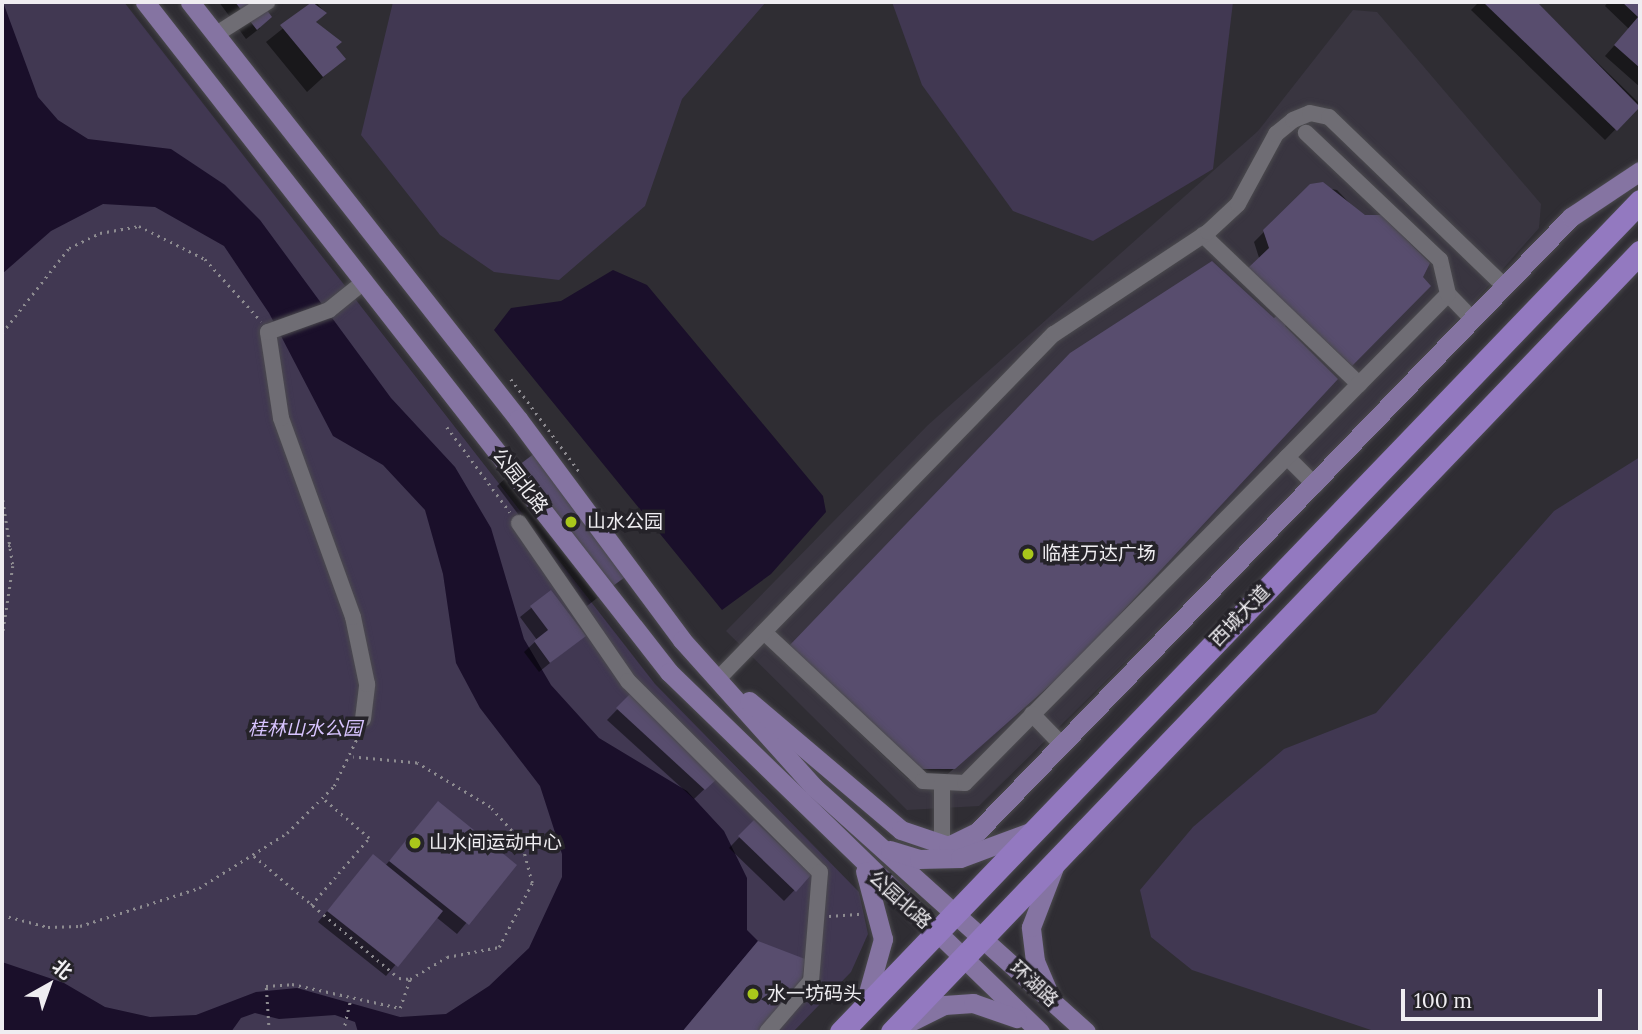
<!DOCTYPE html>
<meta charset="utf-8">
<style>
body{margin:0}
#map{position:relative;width:1642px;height:1034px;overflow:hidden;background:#2f2d33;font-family:Lora,"Noto Sans SC",serif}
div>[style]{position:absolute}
.built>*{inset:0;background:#393540}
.green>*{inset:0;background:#413852}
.water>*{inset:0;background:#1a0f2a}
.shadow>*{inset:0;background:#0007}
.building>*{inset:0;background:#584d6e}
.path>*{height:2.5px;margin-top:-1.25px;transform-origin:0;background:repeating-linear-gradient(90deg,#8d8b90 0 2px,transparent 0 7px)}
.roads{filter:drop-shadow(0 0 2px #4b4a4e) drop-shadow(0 0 2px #4b4a4e)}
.minor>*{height:16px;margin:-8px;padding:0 8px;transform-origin:8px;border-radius:8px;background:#6f6d74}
.major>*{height:19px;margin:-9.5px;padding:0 9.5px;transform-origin:9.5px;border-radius:9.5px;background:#8574a2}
.highway>*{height:23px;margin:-11.5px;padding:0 11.5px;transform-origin:11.5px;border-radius:11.5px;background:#9379c0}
.dots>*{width:19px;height:19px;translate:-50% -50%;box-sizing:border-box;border:4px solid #252329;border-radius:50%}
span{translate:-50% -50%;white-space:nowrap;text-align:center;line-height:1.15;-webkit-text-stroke:7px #252329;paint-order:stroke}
.street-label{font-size:19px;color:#efedf1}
.poi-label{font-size:19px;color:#efedf1}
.left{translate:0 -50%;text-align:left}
.park-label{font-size:19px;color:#d8c4ff;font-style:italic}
.frame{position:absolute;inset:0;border:4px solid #efedf1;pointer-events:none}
.north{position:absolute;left:14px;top:950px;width:70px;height:70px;-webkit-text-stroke:5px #252329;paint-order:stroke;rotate:40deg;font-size:19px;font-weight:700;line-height:28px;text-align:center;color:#efedf1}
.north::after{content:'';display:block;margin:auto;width:24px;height:32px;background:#efedf1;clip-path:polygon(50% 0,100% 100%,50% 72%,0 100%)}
.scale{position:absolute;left:1401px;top:989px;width:201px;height:32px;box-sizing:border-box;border:4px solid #efedf1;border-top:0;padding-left:9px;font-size:21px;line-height:24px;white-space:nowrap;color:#efedf1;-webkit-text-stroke:5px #252329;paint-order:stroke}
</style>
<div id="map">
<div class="built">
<div style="clip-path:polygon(1353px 10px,1377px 12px,1541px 204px,1539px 228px,1368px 422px,979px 806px,907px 810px,726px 631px,928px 425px,1258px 131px)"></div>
</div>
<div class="green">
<div style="clip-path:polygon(2px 2px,124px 2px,655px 684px,859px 892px,868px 934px,851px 972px,793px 1032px,2px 1032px)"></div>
<div style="clip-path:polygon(393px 2px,766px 2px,682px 99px,645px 206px,559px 280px,494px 272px,440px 235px,361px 135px)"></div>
<div style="clip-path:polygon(892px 2px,1233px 2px,1213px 169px,1093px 241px,1013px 211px,922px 85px)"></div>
<div style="clip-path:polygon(1640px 457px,1640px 1032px,1377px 1032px,1192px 970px,1151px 937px,1140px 890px,1193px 827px,1284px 749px,1376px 713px,1554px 511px)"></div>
</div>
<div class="water">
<div style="clip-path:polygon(3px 2px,38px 97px,58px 120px,88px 139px,171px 149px,225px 185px,260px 220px,391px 398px,455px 467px,491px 528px,524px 639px,551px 685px,599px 738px,687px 791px,724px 831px,747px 878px,747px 930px,758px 941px,682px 1032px,358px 1032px,355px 1022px,335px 1015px,279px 1019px,255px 1013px,241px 1018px,231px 1032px,2px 1032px,2px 962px,64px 983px,105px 1007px,150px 1017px,196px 1015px,256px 992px,297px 988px,400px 1017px,446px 1014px,489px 986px,529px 948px,562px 877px,562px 854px,540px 786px,480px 708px,456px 663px,443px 574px,425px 510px,383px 465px,333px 436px,269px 313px,224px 246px,155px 207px,103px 204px,51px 231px,2px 274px)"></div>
<div style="clip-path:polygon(613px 270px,647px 285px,823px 496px,826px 512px,771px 574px,722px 610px,494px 330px,511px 308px,561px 301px)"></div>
</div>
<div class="shadow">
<div style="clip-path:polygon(219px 2px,259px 2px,260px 28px,246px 39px)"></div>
<div style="clip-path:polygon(316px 2px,325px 13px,315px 23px,343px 59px,307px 92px,266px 42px)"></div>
<div style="clip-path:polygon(1479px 2px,1535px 2px,1640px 104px,1605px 140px,1471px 10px)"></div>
<div style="clip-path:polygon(1608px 2px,1640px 2px,1640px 87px,1605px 56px,1629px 29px,1605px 6px)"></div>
<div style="clip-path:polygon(1310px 185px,1337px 190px,1429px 286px,1341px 375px,1286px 323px,1059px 678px,943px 778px,908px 779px,780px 657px,1274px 321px,1278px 317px,1254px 242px)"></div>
<div style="clip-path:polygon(508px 476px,634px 569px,587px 606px,497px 486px)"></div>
<div style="clip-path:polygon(551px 592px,583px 636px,539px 672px,524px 652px,537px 640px,520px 617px)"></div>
<div style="clip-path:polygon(632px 694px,716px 778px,694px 799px,607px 720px)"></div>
<div style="clip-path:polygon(438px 803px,515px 865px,457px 934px,436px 917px,386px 976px,318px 922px,373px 856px,385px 866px)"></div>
<div style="clip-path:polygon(754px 822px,809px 875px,784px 901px,729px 848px)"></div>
</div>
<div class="building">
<div style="clip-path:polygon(235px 2px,261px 2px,272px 17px,257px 30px)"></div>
<div style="clip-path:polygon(312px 2px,327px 13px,316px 22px,342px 42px,336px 47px,346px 59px,323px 77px,280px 25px)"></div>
<div style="clip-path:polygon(1483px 2px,1537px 2px,1640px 107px,1617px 131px)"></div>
<div style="clip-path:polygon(1622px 2px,1640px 2px,1640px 68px,1614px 45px,1638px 17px)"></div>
<div style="clip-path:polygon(1323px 182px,1365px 215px,1381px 215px,1430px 263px,1423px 277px,1431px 286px,1352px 366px,1297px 314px,1285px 326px,1338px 379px,1071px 667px,955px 769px,919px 769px,789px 646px,1070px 353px,1212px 261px,1274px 318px,1288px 306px,1248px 268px,1269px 248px,1263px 230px,1310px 184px)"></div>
<div style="clip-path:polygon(544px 446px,636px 569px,598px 597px,506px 475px)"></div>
<div style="clip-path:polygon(551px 590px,586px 636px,550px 663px,534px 641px,548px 630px,530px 606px)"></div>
<div style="clip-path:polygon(632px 692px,718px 778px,705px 790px,616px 708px)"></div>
<div style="clip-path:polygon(438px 801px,517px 865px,469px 925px,389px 861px)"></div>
<div style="clip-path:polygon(754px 820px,811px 875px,796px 892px,738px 836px)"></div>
<div style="clip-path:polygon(373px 854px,443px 911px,398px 967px,327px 911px)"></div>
<div style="clip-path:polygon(758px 941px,805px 959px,801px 985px,759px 1032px,682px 1032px)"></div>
</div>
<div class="path">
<div style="left:2px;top:333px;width:108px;rotate:-51.8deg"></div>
<div style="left:69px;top:248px;width:34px;rotate:-26deg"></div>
<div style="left:100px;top:233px;width:40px;rotate:-10deg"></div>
<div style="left:139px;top:226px;width:74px;rotate:26.6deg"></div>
<div style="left:205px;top:259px;width:84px;rotate:47.9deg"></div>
<div style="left:511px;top:379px;width:118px;rotate:53.6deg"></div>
<div style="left:447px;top:427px;width:106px;rotate:53.5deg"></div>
<div style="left:2px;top:493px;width:74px;rotate:81.4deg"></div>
<div style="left:13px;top:566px;width:75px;rotate:98.5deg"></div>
<div style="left:2px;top:549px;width:11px;rotate:-27deg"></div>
<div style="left:254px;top:856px;width:189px;rotate:40.1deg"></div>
<div style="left:399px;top:978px;width:11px;rotate:5deg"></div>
<div style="left:410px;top:979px;width:43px;rotate:-30.7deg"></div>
<div style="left:447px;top:957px;width:53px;rotate:-10.9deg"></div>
<div style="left:499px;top:947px;width:72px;rotate:-62.7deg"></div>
<div style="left:532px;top:883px;width:43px;rotate:-104.7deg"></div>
<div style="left:521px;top:841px;width:46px;rotate:-132.4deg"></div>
<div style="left:490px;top:807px;width:85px;rotate:-148.9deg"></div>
<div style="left:417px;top:763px;width:64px;rotate:-174.6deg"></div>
<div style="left:311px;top:905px;width:89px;rotate:-49.1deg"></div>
<div style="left:369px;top:838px;width:62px;rotate:-139.6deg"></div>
<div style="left:2px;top:915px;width:48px;rotate:14.6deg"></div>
<div style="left:48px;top:927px;width:32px;rotate:-2deg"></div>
<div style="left:80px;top:926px;width:125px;rotate:-17.7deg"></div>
<div style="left:199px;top:888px;width:104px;rotate:-32deg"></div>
<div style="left:287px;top:833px;width:66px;rotate:-45deg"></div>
<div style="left:334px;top:786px;width:58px;rotate:-64.3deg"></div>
<div style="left:829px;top:916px;width:32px;rotate:-4deg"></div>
<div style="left:269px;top:1032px;width:46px;rotate:-93.7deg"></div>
<div style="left:266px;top:986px;width:26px;rotate:-4deg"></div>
<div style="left:292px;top:984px;width:111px;rotate:12.5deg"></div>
<div style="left:400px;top:1008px;width:31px;rotate:-71deg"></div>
<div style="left:343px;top:1032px;width:35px;rotate:-77deg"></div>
</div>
<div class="roads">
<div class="minor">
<div style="left:215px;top:35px;width:62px;rotate:-32.4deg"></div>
<div style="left:1203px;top:235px;width:216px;rotate:43.7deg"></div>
<div style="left:1448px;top:294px;width:33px;rotate:46deg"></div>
<div style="left:1287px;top:457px;width:40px;rotate:45deg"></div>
<div style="left:519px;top:523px;width:192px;rotate:55.4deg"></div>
<div style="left:628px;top:681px;width:271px;rotate:44.9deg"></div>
<div style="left:820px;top:872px;width:109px;rotate:94.7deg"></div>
<div style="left:811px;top:981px;width:67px;rotate:130.8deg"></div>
<div style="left:764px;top:632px;width:218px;rotate:43.1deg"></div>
<div style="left:923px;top:781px;width:42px;rotate:2.7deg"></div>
<div style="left:965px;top:783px;width:687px;rotate:-45.35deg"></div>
<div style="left:1448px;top:294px;width:35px;rotate:-103deg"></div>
<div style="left:1440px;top:260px;width:185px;rotate:-136.5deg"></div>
<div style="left:718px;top:679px;width:482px;rotate:-45.8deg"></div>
<div style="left:1054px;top:334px;width:185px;rotate:-33.5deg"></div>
<div style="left:1208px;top:232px;width:41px;rotate:-43deg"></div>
<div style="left:1238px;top:204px;width:80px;rotate:-61.5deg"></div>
<div style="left:1276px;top:134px;width:22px;rotate:-39deg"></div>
<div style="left:1293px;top:120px;width:18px;rotate:-22deg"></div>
<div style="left:1310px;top:113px;width:19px;rotate:12deg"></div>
<div style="left:1329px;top:117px;width:242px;rotate:44deg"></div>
<div style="left:1032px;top:714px;width:43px;rotate:45.9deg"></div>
<div style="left:363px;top:719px;width:35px;rotate:-83deg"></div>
<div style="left:367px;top:684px;width:68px;rotate:-101.8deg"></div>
<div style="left:353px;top:617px;width:212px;rotate:-109.9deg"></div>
<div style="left:281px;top:418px;width:87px;rotate:-98.6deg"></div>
<div style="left:268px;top:332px;width:65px;rotate:-19.8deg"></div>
<div style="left:329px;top:310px;width:46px;rotate:-38.9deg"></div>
<div style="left:942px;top:845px;width:63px;rotate:-90deg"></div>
</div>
<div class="major">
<div style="left:145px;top:2px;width:851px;rotate:51.97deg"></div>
<div style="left:669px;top:672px;width:517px;rotate:44.14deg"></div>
<div style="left:190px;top:2px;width:531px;rotate:51.81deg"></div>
<div style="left:518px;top:419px;width:275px;rotate:53.4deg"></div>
<div style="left:682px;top:640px;width:198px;rotate:48.1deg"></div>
<div style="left:814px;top:787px;width:366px;rotate:42deg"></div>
<div style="left:749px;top:701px;width:199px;rotate:40.3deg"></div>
<div style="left:901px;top:830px;width:50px;rotate:18.8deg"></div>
<div style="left:948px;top:846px;width:32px;rotate:-26deg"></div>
<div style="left:977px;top:832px;width:855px;rotate:-46deg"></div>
<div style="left:1571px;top:217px;width:83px;rotate:-33.7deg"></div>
<div style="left:890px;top:850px;width:30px;rotate:17deg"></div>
<div style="left:919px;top:859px;width:41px;rotate:-1.4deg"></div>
<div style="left:960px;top:858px;width:78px;rotate:-20.3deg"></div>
<div style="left:1049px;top:994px;width:36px;rotate:-113deg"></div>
<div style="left:1035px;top:961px;width:34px;rotate:-97deg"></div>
<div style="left:1031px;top:927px;width:64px;rotate:-69deg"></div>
<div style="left:864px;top:1007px;width:71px;rotate:-74.4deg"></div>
<div style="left:883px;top:939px;width:70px;rotate:-104.8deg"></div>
<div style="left:906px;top:1024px;width:42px;rotate:-26.6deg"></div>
<div style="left:944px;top:1005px;width:29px;rotate:-4deg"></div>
<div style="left:973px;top:1003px;width:46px;rotate:19.2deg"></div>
</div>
<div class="highway">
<div style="left:841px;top:1032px;width:1153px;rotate:-46.12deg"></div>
<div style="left:892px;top:1032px;width:1081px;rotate:-46.2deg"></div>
</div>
</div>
<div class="dots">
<div style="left:571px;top:522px;background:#a9c71b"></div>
<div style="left:1028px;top:554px;background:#a9c71b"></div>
<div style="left:415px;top:843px;background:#a9c71b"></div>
<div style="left:753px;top:994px;background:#a9c71b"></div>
</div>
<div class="street-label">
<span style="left:520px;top:481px;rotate:52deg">公园北路</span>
<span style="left:1240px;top:616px;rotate:-46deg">西城大道</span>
<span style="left:900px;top:900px;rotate:42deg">公园北路</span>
<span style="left:1034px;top:984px;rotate:43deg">环湖路</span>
</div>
<div class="poi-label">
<span class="left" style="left:587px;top:522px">山水公园</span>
<span class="left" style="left:1042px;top:554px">临桂万达广场</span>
<span class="left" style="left:429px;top:843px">山水间运动中心</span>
<span class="left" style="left:767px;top:994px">水一坊码头</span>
</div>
<div class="park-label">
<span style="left:305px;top:729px">桂林山水公园</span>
</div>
<div class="frame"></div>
<div class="north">北</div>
<div class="scale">100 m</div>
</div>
